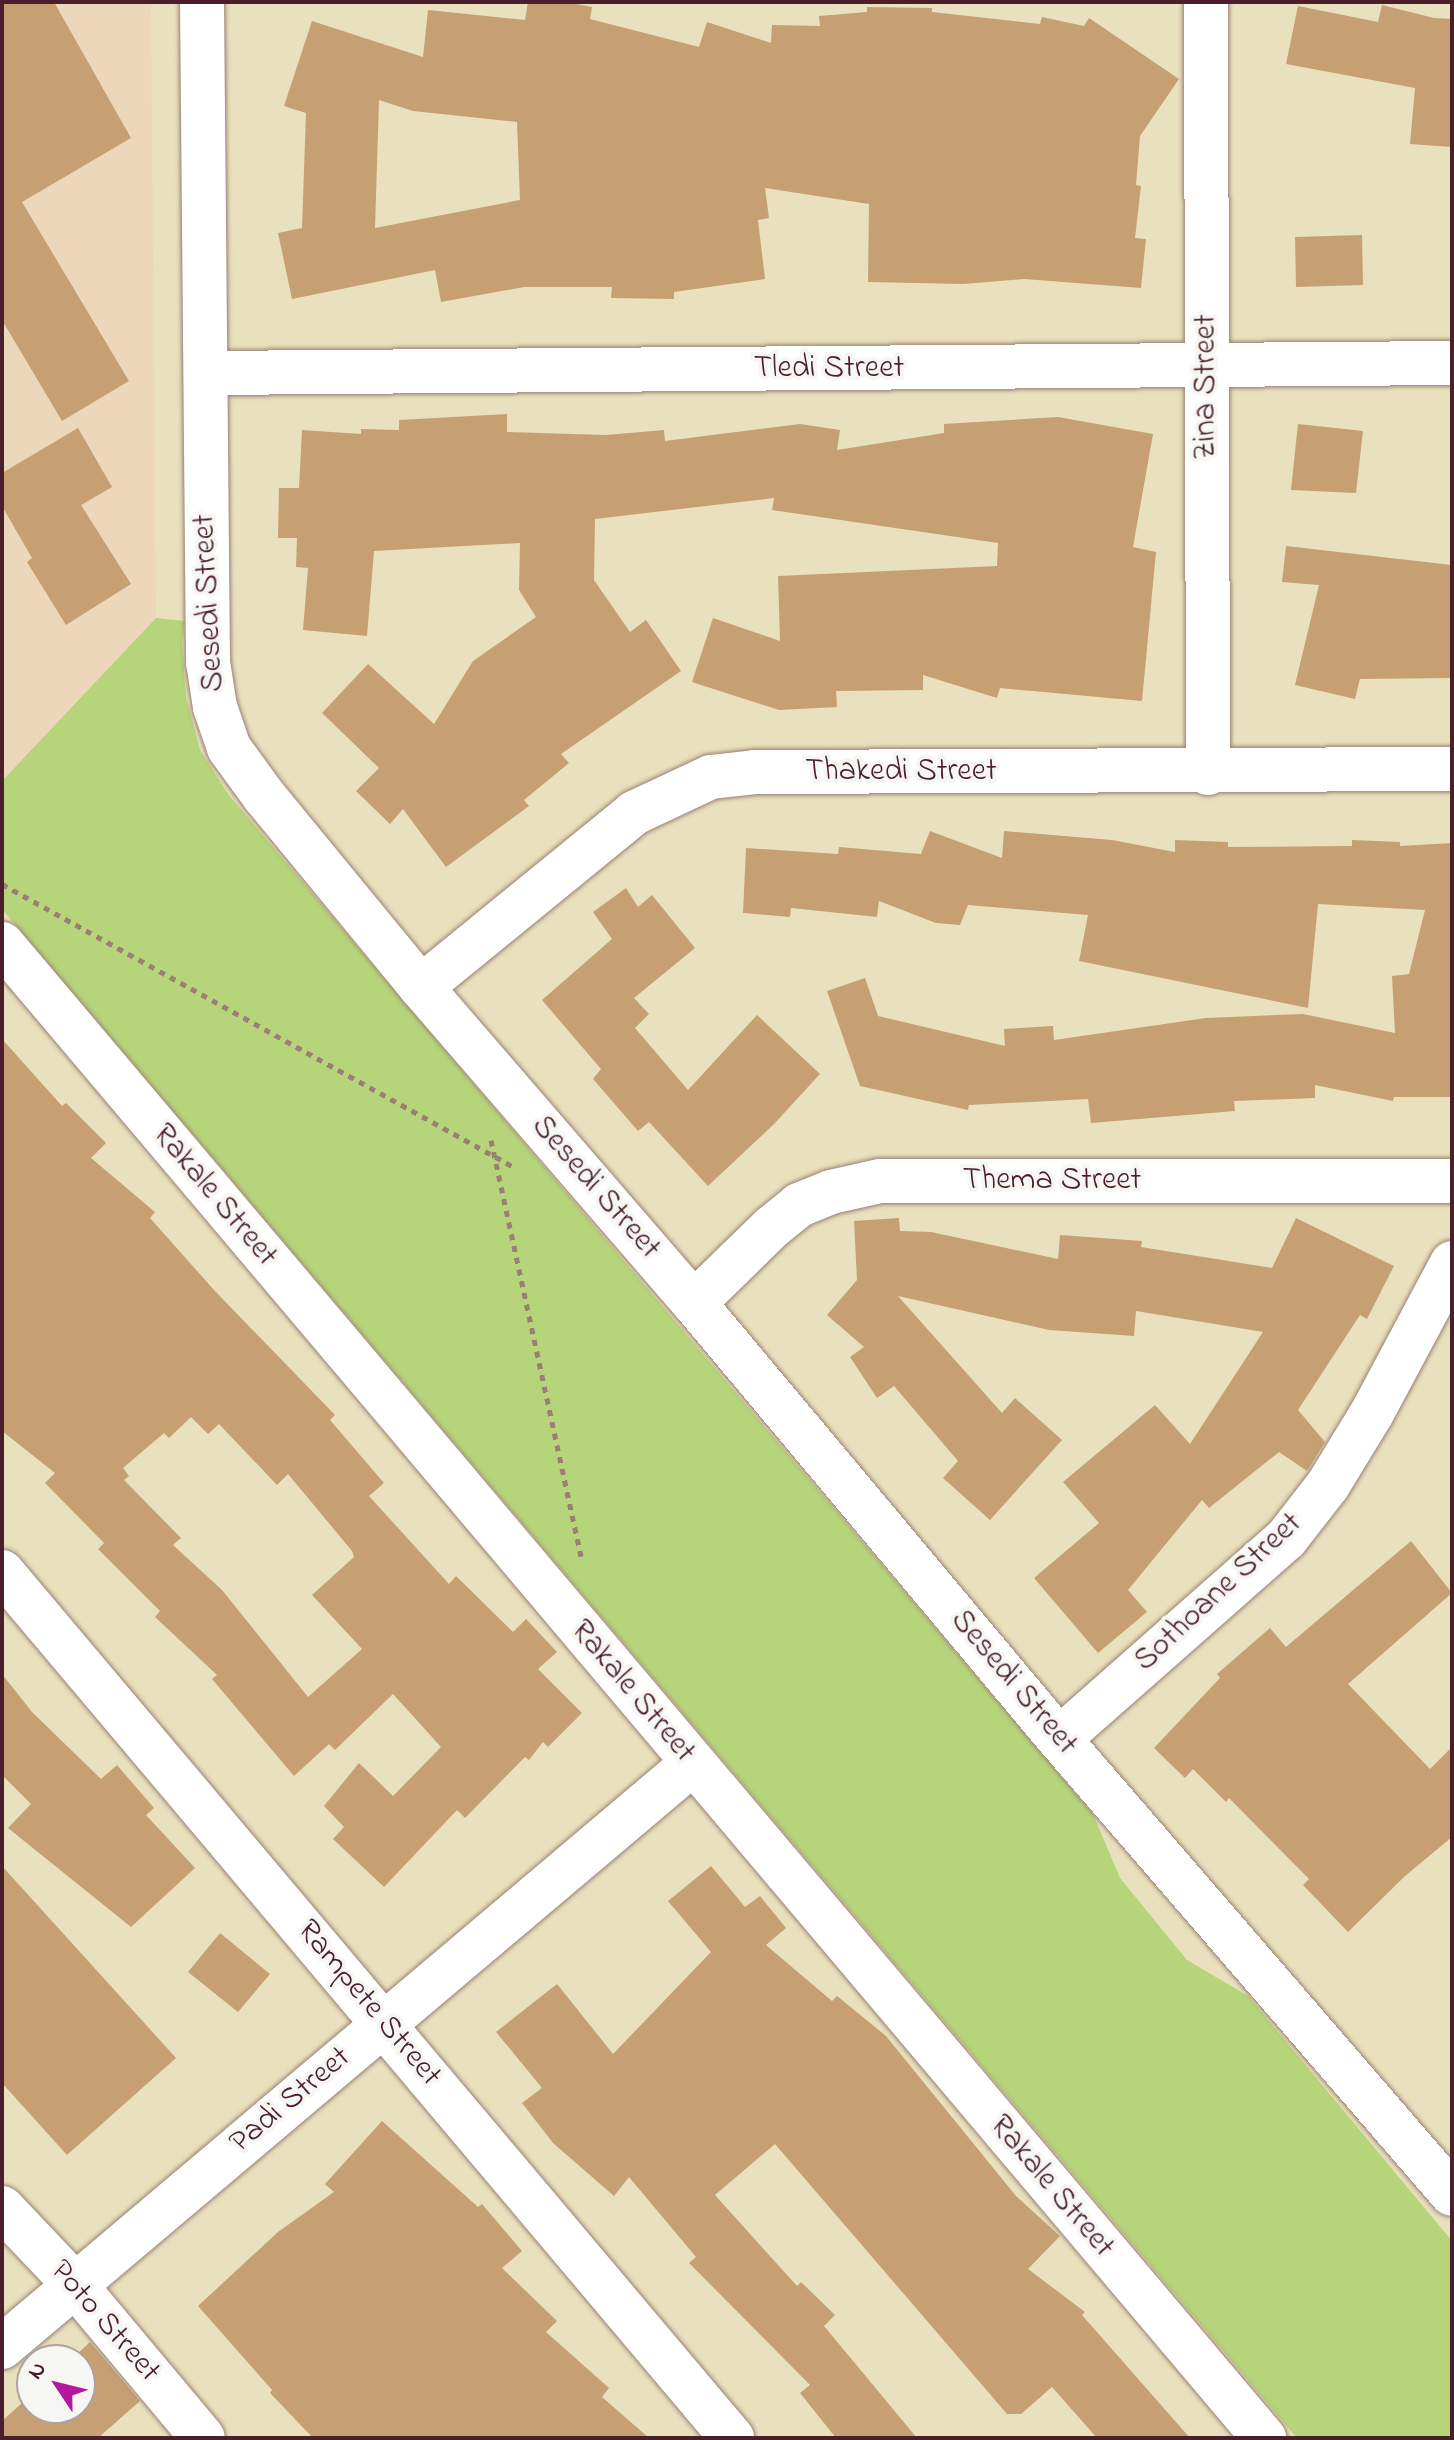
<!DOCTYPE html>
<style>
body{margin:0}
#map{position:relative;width:1454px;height:2440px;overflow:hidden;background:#e9e0bd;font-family:"Indie Flower",sans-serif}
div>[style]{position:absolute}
.built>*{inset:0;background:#ecd7ba}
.green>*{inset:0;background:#b6d47a}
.building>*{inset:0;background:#c6a072}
.path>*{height:5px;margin-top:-2.5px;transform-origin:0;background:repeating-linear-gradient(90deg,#9a8074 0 6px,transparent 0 12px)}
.roads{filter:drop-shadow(0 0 2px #9a8074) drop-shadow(0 0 2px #9a8074)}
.street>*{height:44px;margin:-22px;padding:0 22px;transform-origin:22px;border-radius:22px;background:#fff}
span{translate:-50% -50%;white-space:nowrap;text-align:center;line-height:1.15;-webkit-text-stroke:8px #f6f6f2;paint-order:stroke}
.street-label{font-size:32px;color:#4a1f2b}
.frame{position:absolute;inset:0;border:4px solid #4a1f2b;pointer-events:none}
.north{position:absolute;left:16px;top:2344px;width:80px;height:80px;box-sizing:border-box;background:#f6f6f2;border:2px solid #b1a0a2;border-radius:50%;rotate:305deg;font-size:22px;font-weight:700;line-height:32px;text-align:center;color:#4a1f2b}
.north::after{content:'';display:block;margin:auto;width:28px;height:36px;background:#b5179e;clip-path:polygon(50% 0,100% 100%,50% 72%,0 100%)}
</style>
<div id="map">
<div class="built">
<div style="clip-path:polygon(2px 2px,151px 2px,156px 618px,2px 781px)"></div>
</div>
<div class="green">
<div style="clip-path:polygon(156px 618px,185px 621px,182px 643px,186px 697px,200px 750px,228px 794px,1093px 1814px,1120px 1878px,1187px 1960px,1248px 1996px,1452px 2241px,1452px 2438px,1297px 2438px,2px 909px,2px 781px)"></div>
</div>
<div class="building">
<div style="clip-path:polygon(2px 2px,54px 2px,131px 138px,22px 202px,129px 381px,62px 421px,2px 320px)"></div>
<div style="clip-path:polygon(evenodd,528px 2px,566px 2px,592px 7px,590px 19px,699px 47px,707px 22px,771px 43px,772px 25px,820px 26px,819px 16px,867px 12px,867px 7px,932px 8px,932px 12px,1040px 24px,1042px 17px,1084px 26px,1089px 18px,1179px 79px,1140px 136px,1136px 185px,1141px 186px,1135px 238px,1146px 239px,1141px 288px,1024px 279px,963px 284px,868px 282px,869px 204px,765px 188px,769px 218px,758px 220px,765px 279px,674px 292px,674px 299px,611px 298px,612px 287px,524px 287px,441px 302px,435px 270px,292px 299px,278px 233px,302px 228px,306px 113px,284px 106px,312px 21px,423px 57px,428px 10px,525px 20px,528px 2px,379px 100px,413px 111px,517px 122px,520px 200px,375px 228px,379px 100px)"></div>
<div style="clip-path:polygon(1382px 5px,1434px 18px,1452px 19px,1452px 147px,1410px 144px,1415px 88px,1286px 64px,1298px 6px,1378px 22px)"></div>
<div style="clip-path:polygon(1362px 235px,1363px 285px,1296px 287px,1295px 237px)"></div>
<div style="clip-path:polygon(507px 414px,507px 432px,606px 435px,664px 430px,665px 441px,800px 424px,840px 430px,837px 450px,944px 433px,944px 424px,1058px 417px,1153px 434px,1133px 547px,1156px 552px,1142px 701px,1000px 688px,997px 698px,923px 675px,923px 690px,836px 691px,837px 707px,779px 710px,692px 682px,713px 618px,780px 641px,778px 576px,997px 566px,998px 543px,772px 510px,774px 498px,595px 519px,594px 580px,630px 632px,646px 620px,681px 671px,561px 754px,569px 763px,524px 800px,529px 806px,446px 867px,403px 809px,390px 824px,356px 791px,379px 768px,322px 713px,368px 664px,434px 724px,473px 661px,536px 617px,519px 590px,520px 543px,374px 551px,367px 636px,303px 630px,308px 568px,296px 567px,297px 538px,278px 538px,279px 488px,299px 488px,302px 430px,361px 434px,361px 429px,399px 430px,399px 420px)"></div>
<div style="clip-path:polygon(1298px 424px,1363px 431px,1356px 493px,1291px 490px)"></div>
<div style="clip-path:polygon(78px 428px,112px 487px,81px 505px,131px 584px,66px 625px,27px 562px,32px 558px,2px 506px,2px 473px)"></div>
<div style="clip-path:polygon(1286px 546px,1452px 565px,1452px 678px,1360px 679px,1355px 699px,1295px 685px,1319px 585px,1282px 582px)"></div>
<div style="clip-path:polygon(930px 831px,1002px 858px,1004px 831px,1112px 840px,1175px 852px,1175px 840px,1228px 842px,1228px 847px,1352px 846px,1352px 840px,1400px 842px,1400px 846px,1452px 843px,1452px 1097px,1394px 1097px,1393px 1101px,1315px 1085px,1315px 1098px,1234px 1101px,1235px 1111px,1091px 1123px,1088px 1099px,969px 1105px,968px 1110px,860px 1086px,827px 991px,865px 978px,878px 1016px,1005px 1046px,1004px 1029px,1053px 1026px,1054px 1040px,1206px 1018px,1303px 1014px,1395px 1033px,1392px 976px,1409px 974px,1425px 910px,1318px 904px,1308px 1008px,1079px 961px,1088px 915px,968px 905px,960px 925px,936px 923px,879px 901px,877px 917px,791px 908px,790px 917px,743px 913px,746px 848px,838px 854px,839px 847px,921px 854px)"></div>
<div style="clip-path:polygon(626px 888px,638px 907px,652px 895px,695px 948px,634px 998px,649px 1014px,635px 1028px,688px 1090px,757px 1015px,820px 1074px,774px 1124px,708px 1186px,649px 1122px,638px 1131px,593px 1079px,601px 1069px,542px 1000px,612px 939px,593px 912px)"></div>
<div style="clip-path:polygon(evenodd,2px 1039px,62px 1106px,66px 1103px,106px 1143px,91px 1158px,155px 1212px,150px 1218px,214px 1290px,335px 1415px,330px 1420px,384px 1483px,369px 1496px,449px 1584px,456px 1576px,513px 1632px,526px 1619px,557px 1652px,538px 1669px,582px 1713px,548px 1747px,543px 1742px,529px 1760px,525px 1757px,465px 1818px,457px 1810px,384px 1887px,333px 1839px,344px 1827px,324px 1806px,359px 1763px,393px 1796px,441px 1747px,393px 1694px,335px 1750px,329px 1744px,294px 1776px,212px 1679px,217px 1675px,155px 1617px,160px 1611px,98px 1549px,104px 1543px,45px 1483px,55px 1473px,2px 1431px,2px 1039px,191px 1417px,208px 1434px,219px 1424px,277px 1485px,288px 1474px,352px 1551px,354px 1557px,312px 1595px,362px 1649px,308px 1697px,222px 1590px,173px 1545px,181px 1538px,124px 1480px,129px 1476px,123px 1468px,164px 1433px,169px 1438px,191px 1417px)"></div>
<div style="clip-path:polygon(899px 1218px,900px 1231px,931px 1232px,1058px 1259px,1060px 1235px,1142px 1241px,1141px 1247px,1272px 1268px,1296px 1218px,1394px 1266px,1367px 1319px,1360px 1315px,1298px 1410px,1325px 1442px,1307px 1471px,1279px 1452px,1209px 1508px,1202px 1500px,1128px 1590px,1147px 1612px,1098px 1653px,1034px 1578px,1099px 1523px,1063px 1482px,1155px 1405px,1190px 1444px,1263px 1332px,1136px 1311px,1134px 1336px,1049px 1330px,898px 1296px,1002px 1413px,1015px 1398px,1062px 1440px,990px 1520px,943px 1478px,958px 1461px,894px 1386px,877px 1398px,850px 1357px,864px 1347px,827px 1315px,857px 1280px,854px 1221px)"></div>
<div style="clip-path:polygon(1411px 1541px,1452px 1593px,1348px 1684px,1430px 1769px,1452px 1747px,1452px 1837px,1405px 1876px,1348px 1932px,1303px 1885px,1309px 1879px,1229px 1798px,1226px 1802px,1193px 1769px,1185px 1778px,1154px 1748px,1220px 1678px,1217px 1674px,1270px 1628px,1286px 1647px)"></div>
<div style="clip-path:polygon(2px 1674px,32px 1712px,101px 1779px,117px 1765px,154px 1808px,146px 1815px,195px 1868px,131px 1927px,8px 1828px,31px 1804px,2px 1775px)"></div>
<div style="clip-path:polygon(2px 1866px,176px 2058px,67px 2155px,2px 2083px)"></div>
<div style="clip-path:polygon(711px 1866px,745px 1907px,760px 1896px,786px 1928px,766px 1945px,832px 2001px,837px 1996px,886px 2036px,1016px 2196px,1060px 2236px,1028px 2269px,1085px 2312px,1082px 2315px,1190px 2438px,1097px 2438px,1052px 2387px,1021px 2414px,1007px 2414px,775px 2144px,715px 2195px,797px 2286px,801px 2282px,835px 2315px,824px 2326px,917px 2438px,836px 2438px,800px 2393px,810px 2385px,689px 2263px,696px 2257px,629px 2177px,614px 2196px,553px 2143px,522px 2103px,542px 2088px,496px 2032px,557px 1984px,613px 2054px,711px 1952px,668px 1901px)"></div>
<div style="clip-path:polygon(220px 1933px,270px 1974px,238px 2012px,188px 1972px)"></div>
<div style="clip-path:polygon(382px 2121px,478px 2207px,482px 2204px,522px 2251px,502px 2268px,557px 2321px,546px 2332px,609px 2388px,602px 2397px,649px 2438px,313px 2438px,270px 2393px,272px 2390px,198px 2306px,278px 2232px,334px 2192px,325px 2184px)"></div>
<div style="clip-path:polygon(90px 2342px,140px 2401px,98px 2438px,2px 2438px,2px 2421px,32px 2394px,32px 2408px,80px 2408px,80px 2360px,71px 2360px)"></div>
</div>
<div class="path">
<div style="left:2px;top:884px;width:583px;rotate:28.94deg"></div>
<div style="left:491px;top:1140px;width:426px;rotate:77.8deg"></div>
</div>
<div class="roads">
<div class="street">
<div style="left:202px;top:2px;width:660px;rotate:89.48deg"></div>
<div style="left:208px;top:662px;width:46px;rotate:81.2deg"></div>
<div style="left:215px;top:707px;width:43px;rotate:71.1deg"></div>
<div style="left:229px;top:748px;width:59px;rotate:53.9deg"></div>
<div style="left:264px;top:796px;width:247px;rotate:50.6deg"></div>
<div style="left:421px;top:987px;width:418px;rotate:49.2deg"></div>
<div style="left:694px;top:1303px;width:569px;rotate:50.07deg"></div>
<div style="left:1059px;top:1739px;width:601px;rotate:49.18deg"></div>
<div style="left:1206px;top:2px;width:771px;rotate:89.85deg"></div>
<div style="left:207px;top:373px;width:1245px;rotate:-0.46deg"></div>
<div style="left:2px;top:944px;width:1956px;rotate:49.81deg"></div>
<div style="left:421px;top:987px;width:275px;rotate:-39.2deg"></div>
<div style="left:634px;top:813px;width:85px;rotate:-25.1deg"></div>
<div style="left:711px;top:777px;width:44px;rotate:-6.5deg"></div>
<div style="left:755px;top:772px;width:697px;rotate:-0.25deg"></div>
<div style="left:694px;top:1303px;width:109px;rotate:-44.3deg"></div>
<div style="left:772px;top:1227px;width:35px;rotate:-39deg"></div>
<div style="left:799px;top:1205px;width:35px;rotate:-22deg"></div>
<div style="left:831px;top:1192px;width:50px;rotate:-12.7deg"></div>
<div style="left:880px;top:1181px;width:572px"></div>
<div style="left:2px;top:1572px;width:1133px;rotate:49.87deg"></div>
<div style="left:1059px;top:1739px;width:303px;rotate:-41.4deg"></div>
<div style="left:1286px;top:1539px;width:68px;rotate:-52.1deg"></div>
<div style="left:1328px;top:1485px;width:84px;rotate:-58.6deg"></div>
<div style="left:1372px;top:1413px;width:170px;rotate:-61.9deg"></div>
<div style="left:2px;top:2208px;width:106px;rotate:46.5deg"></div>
<div style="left:75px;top:2285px;width:199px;rotate:50.1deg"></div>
<div style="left:2px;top:2347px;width:903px;rotate:-40.2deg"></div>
</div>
</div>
<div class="street-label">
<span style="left:829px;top:369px">Tledi Street</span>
<span style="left:1207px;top:387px;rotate:-90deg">Zina Street</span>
<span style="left:210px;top:603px;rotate:-93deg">Sesedi Street</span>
<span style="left:901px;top:772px">Thakedi Street</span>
<span style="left:1052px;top:1181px">Thema Street</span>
<span style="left:595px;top:1188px;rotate:49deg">Sesedi Street</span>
<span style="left:214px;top:1196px;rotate:50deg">Rakale Street</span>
<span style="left:1219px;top:1593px;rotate:-43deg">Sothoane Street</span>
<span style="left:1013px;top:1683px;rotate:50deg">Sesedi Street</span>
<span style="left:632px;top:1692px;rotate:50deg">Rakale Street</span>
<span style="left:368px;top:2004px;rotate:50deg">Rampete Street</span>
<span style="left:291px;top:2101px;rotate:-40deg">Padi Street</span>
<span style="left:1051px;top:2187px;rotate:50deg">Rakale Street</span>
<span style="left:104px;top:2322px;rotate:49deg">Poto Street</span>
</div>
<div class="frame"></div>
<div class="north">N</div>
</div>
